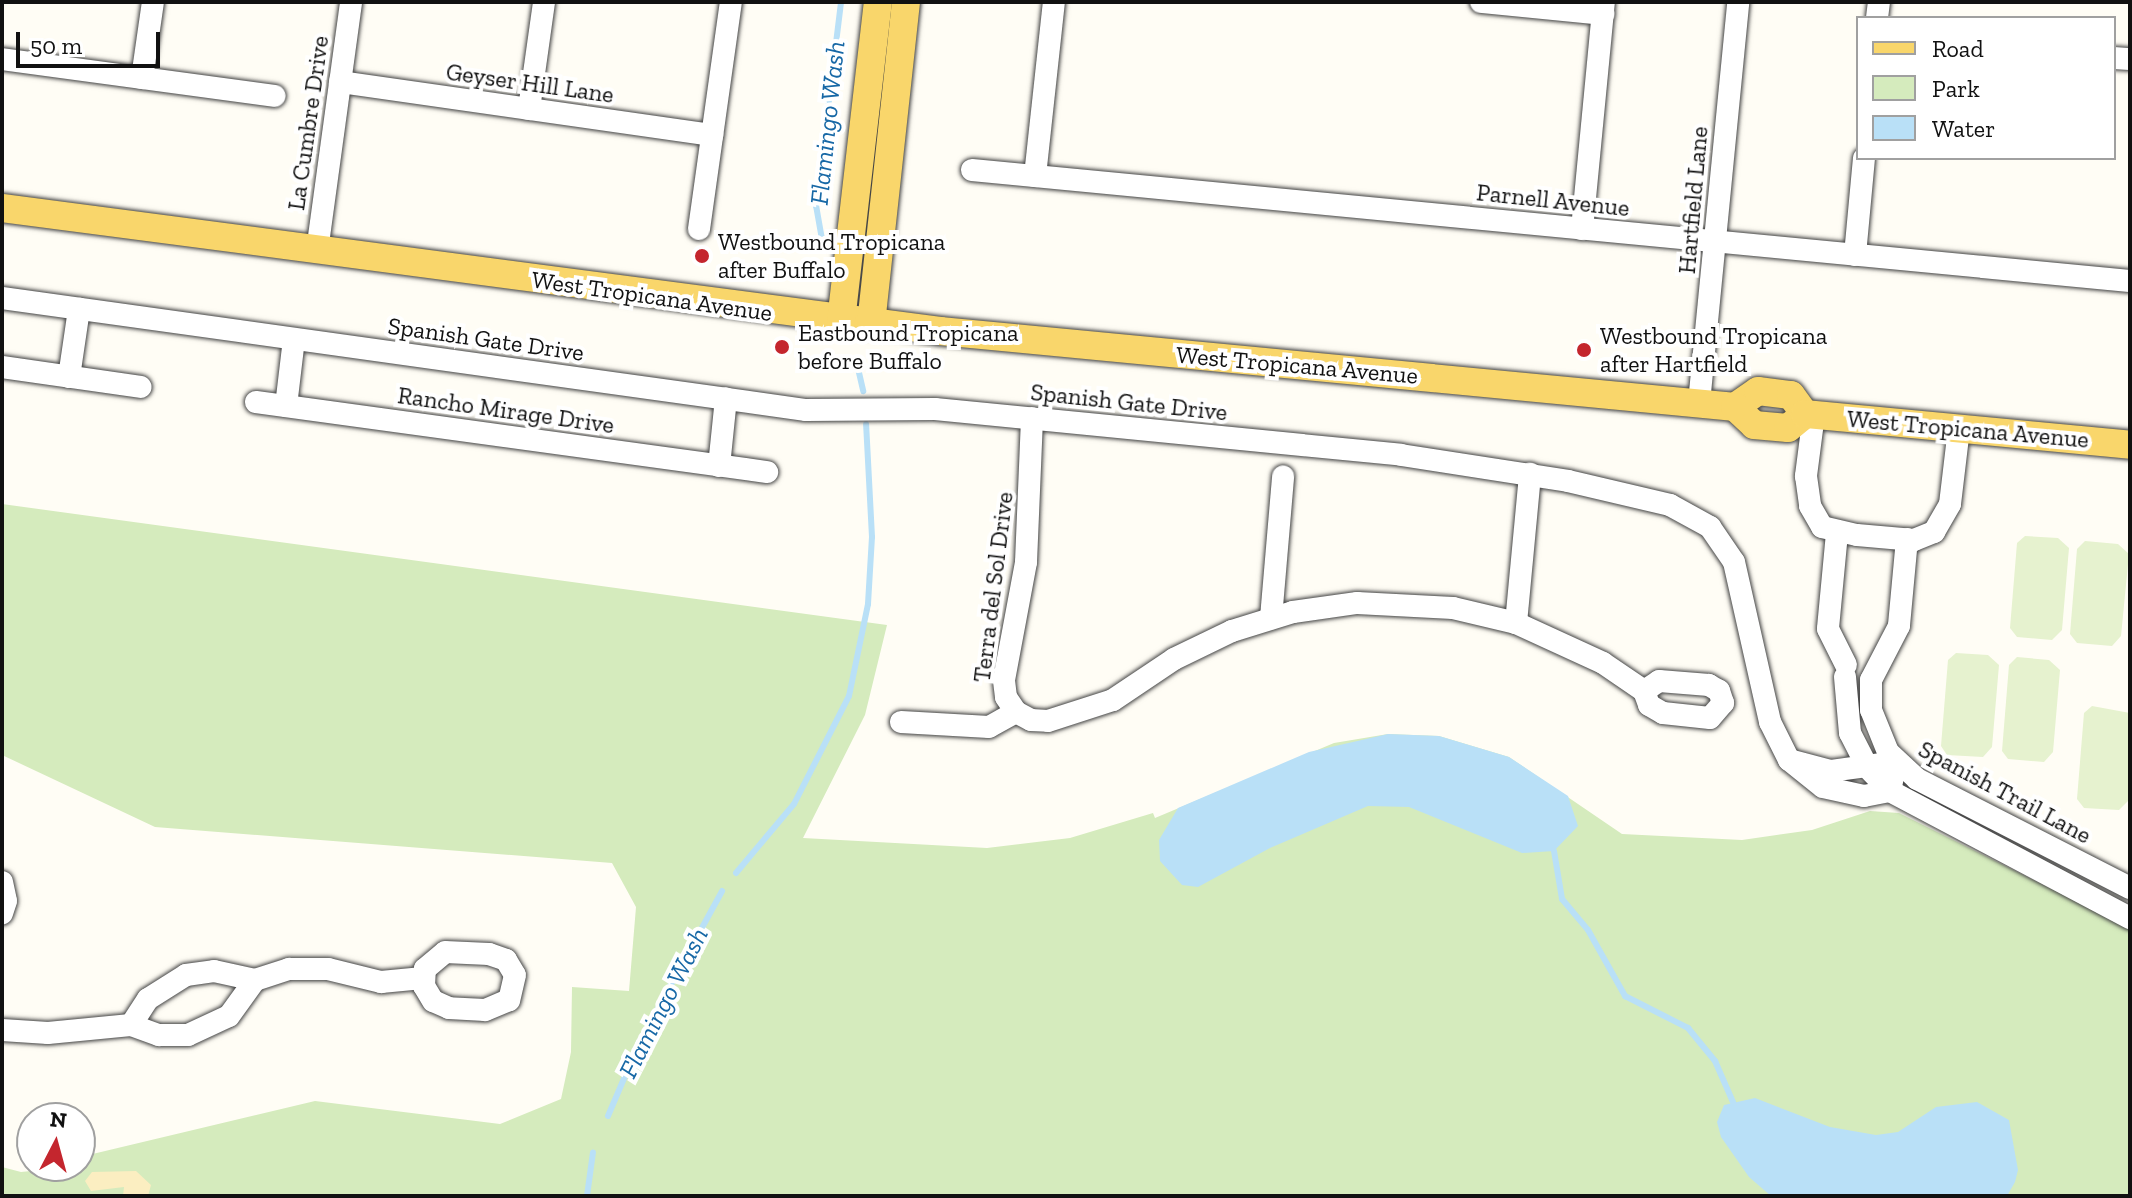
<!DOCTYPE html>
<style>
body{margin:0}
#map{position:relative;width:2132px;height:1198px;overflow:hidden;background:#fffdf5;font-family:"Zilla Slab",serif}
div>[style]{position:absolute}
.green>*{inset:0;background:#d5ebbd}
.sand>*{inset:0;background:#fbeec1}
.pitch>*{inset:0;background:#e6f2cf}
.water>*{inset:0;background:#b9e0f7}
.stream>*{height:6px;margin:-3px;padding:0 3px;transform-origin:3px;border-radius:3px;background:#b9e0f7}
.roads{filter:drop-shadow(0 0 2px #444) drop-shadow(0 0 2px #444)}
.minor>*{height:22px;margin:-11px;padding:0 11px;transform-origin:11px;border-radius:11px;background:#fff}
.major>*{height:28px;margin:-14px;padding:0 14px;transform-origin:14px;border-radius:14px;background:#f9d66b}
.dots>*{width:22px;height:22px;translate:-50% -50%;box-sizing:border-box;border:4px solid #fff;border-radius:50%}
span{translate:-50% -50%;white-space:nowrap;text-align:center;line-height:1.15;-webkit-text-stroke:8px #fff;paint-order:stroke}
.street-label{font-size:24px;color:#111}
.poi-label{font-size:24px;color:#111}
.left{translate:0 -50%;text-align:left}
.water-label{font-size:26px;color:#1768a6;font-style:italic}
.frame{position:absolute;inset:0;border:4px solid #111;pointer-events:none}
.legend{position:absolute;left:1856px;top:16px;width:260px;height:144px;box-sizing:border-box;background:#fff;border:2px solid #a0a0a0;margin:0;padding:10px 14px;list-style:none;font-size:24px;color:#111}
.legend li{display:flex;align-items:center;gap:16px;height:40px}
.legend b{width:40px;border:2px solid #a0a0a0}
.north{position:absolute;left:16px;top:1102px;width:80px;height:80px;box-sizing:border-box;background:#fff;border:2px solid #a0a0a0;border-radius:50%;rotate:6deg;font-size:22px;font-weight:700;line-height:32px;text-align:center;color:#111}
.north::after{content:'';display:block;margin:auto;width:28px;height:36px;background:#c4262e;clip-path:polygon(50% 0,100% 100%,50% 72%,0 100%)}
.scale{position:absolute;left:16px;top:32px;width:144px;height:36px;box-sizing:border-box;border:4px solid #111;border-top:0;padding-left:10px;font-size:24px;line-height:28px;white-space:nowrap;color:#111;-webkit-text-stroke:6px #fff;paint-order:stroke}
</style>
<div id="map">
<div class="green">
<div style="clip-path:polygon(2px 504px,887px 625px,865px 715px,803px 838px,987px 848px,1070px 838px,1153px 813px,1155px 818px,1334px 743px,1388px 734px,1439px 736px,1509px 757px,1622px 834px,1742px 840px,1812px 830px,1870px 811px,1899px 813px,2130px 928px,2130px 1195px,2px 1196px,2px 1167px,21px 1172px,80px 1166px,80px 1157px,315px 1101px,500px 1124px,561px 1099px,571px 1052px,572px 987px,629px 991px,636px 907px,612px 863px,155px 827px,2px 755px)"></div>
</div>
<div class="sand">
<div style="clip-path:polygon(136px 1171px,151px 1185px,148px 1196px,123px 1196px,124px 1187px,91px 1191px,85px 1181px,92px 1172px)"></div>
</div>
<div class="pitch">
<div style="clip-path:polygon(2025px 536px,2058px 538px,2069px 548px,2062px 630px,2052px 640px,2017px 637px,2010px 628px,2017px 543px)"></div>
<div style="clip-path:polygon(2085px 541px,2118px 544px,2129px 554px,2121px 636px,2112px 646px,2077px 643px,2070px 634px,2077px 549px)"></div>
<div style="clip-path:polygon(1956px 653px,1988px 655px,1999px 665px,1992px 747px,1983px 757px,1947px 755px,1941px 746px,1948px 660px)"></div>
<div style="clip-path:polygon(2017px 657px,2049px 660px,2060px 670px,2053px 752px,2044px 762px,2008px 759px,2002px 751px,2009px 665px)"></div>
<div style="clip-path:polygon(2092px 706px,2130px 713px,2128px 801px,2119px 810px,2084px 808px,2077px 799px,2084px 713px)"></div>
</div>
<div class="water">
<div style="clip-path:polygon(1388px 734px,1439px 736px,1509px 757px,1568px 796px,1578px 826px,1554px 851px,1522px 853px,1409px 807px,1368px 806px,1270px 848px,1198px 887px,1182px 885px,1160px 861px,1159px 840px,1178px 808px,1309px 752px)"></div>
<div style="clip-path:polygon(1755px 1098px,1830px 1127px,1876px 1135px,1898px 1132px,1936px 1107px,1977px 1102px,2009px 1120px,2018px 1170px,2015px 1182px,2007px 1196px,1771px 1196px,1749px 1177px,1721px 1137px,1717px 1122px,1724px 1105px)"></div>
</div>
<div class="stream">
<div style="left:823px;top:245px;width:40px;rotate:-100deg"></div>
<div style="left:816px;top:206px;width:206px;rotate:-83deg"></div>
<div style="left:857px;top:364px;width:28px;rotate:77deg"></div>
<div style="left:1554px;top:851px;width:49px;rotate:80.5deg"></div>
<div style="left:1562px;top:899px;width:40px;rotate:50deg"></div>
<div style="left:1588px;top:930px;width:76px;rotate:60.7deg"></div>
<div style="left:1625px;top:996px;width:71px;rotate:26.9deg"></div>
<div style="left:1688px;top:1028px;width:43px;rotate:50.7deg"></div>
<div style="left:1715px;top:1061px;width:45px;rotate:66.3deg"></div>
<div style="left:736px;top:873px;width:90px;rotate:-50deg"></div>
<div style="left:794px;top:804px;width:121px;rotate:-63deg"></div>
<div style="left:849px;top:696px;width:94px;rotate:-78.3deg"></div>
<div style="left:868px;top:604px;width:67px;rotate:-86.6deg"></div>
<div style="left:872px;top:537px;width:113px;rotate:-93deg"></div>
<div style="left:608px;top:1116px;width:82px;rotate:-66.9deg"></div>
<div style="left:640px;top:1041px;width:171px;rotate:-61.3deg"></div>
<div style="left:587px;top:1196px;width:44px;rotate:-82.2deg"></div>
</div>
<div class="roads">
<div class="minor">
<div style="left:1481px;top:2px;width:123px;rotate:5.6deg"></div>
<div style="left:1877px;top:18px;width:16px;rotate:-83deg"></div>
<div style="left:2114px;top:58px;width:16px;rotate:4deg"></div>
<div style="left:2px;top:59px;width:275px;rotate:7.7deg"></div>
<div style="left:142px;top:78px;width:77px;rotate:-81.8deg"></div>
<div style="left:340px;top:82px;width:376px;rotate:8.1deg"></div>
<div style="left:529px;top:109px;width:108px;rotate:-82deg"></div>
<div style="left:972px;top:170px;width:1163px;rotate:5.48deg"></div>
<div style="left:1035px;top:176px;width:175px;rotate:-83.8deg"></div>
<div style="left:699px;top:229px;width:229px;rotate:-82deg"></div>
<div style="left:1582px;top:229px;width:228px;rotate:-84.5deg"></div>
<div style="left:317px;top:251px;width:251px;rotate:-82.2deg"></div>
<div style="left:1855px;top:255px;width:97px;rotate:-84.7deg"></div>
<div style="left:2px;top:298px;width:812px;rotate:7.93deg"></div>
<div style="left:806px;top:410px;width:129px;rotate:-0.4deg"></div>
<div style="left:935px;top:409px;width:468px;rotate:5.6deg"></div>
<div style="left:1401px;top:455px;width:169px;rotate:8.8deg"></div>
<div style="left:1568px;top:481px;width:105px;rotate:13.2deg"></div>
<div style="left:1670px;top:505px;width:46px;rotate:28.8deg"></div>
<div style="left:1710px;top:527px;width:42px;rotate:55.6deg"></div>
<div style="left:1734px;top:562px;width:164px;rotate:77.3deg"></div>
<div style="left:1770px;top:722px;width:42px;rotate:63.4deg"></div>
<div style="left:1789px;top:760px;width:43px;rotate:38.5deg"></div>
<div style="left:1823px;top:787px;width:42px;rotate:12.4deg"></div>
<div style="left:1864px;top:796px;width:26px;rotate:-11deg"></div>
<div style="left:1890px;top:791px;width:30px;rotate:-78deg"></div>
<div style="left:1896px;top:762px;width:67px;rotate:172.2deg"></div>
<div style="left:1830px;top:771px;width:42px;rotate:-165deg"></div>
<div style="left:2px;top:367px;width:140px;rotate:8.2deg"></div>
<div style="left:69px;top:377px;width:69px;rotate:-81.6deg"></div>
<div style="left:256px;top:402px;width:516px;rotate:7.8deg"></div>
<div style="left:1699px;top:403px;width:403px;rotate:-84.4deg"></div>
<div style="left:286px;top:406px;width:67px;rotate:-83.2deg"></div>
<div style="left:1814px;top:414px;width:63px;rotate:97.4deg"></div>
<div style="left:1806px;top:476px;width:30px;rotate:82deg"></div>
<div style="left:1810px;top:506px;width:24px;rotate:60deg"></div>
<div style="left:1822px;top:527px;width:36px;rotate:13deg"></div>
<div style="left:1857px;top:535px;width:57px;rotate:5deg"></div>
<div style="left:1914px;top:540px;width:22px;rotate:-22deg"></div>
<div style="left:1934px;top:532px;width:32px;rotate:-60deg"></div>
<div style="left:1950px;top:504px;width:76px;rotate:-83.2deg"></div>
<div style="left:719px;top:466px;width:68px;rotate:-84.1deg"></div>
<div style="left:1837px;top:533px;width:96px;rotate:95.4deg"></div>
<div style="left:1828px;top:629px;width:40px;rotate:63.4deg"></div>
<div style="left:1907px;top:539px;width:87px;rotate:95.3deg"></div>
<div style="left:1899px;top:626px;width:61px;rotate:117.4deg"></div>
<div style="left:1871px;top:680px;width:30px;rotate:90deg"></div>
<div style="left:1871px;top:710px;width:45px;rotate:68deg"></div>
<div style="left:1888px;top:752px;width:40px;rotate:43deg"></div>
<div style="left:1917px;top:779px;width:239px;rotate:27.1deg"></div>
<div style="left:1271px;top:618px;width:142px;rotate:-85.1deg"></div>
<div style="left:1516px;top:623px;width:150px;rotate:-84.6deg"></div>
<div style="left:1845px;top:677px;width:56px;rotate:84.9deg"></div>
<div style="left:1850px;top:733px;width:38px;rotate:63deg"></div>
<div style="left:1867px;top:767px;width:33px;rotate:46deg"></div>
<div style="left:1890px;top:791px;width:272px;rotate:27.9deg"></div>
<div style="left:1016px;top:712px;width:18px;rotate:-124deg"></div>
<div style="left:1006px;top:697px;width:17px;rotate:-97deg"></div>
<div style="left:1004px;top:680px;width:120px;rotate:-79.4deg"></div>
<div style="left:1026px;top:562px;width:144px;rotate:-87.6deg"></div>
<div style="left:901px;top:722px;width:88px;rotate:3.3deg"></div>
<div style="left:989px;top:727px;width:31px;rotate:-29deg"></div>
<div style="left:1016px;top:712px;width:17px;rotate:28deg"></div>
<div style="left:1031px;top:720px;width:17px;rotate:3deg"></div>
<div style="left:1048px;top:721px;width:68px;rotate:-17.9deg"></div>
<div style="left:1113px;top:700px;width:73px;rotate:-33.9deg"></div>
<div style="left:1174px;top:659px;width:64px;rotate:-25.8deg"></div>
<div style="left:1232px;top:631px;width:64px;rotate:-17.3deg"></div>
<div style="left:1293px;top:612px;width:65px;rotate:-8deg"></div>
<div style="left:1357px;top:603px;width:96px;rotate:3deg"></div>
<div style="left:1453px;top:608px;width:65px;rotate:13.4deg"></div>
<div style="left:1516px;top:623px;width:96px;rotate:24.7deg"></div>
<div style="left:1603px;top:663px;width:50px;rotate:34.3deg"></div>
<div style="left:1644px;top:691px;width:15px;rotate:70deg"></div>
<div style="left:1649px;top:705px;width:16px;rotate:30deg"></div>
<div style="left:1663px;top:713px;width:47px;rotate:6.1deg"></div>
<div style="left:1710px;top:718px;width:20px;rotate:-49deg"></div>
<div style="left:1723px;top:703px;width:13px;rotate:-108deg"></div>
<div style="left:1719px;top:691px;width:12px;rotate:-149deg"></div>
<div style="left:1709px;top:685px;width:50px;rotate:-175.4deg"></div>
<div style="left:1659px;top:681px;width:18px;rotate:146deg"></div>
<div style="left:2px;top:882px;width:19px;rotate:78deg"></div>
<div style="left:6px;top:901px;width:13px;rotate:108deg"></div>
<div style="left:445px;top:952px;width:44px;rotate:2.6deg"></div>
<div style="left:489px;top:954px;width:18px;rotate:19deg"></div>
<div style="left:506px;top:960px;width:17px;rotate:59deg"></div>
<div style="left:515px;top:975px;width:26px;rotate:103deg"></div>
<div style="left:509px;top:1000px;width:26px;rotate:157deg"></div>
<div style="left:485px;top:1010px;width:36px;rotate:-177deg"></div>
<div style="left:449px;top:1008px;width:17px;rotate:-156deg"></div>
<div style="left:433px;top:1001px;width:17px;rotate:-121deg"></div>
<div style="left:424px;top:986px;width:17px;rotate:-87deg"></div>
<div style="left:425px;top:969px;width:26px;rotate:-40deg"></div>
<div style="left:131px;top:1025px;width:31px;rotate:-57deg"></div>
<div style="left:148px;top:999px;width:45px;rotate:-32.3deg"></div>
<div style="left:186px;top:975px;width:28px;rotate:-8deg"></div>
<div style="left:214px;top:971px;width:42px;rotate:12.4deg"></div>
<div style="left:2px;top:1030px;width:46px;rotate:3.7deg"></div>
<div style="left:48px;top:1033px;width:83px;rotate:-5.5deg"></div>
<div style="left:131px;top:1025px;width:30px;rotate:20deg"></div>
<div style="left:159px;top:1035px;width:29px"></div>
<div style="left:188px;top:1035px;width:45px;rotate:-24.9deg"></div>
<div style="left:229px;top:1016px;width:44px;rotate:-54.2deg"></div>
<div style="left:255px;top:980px;width:36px;rotate:-18deg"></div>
<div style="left:289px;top:969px;width:39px"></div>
<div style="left:328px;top:969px;width:55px;rotate:13.8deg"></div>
<div style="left:381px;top:982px;width:42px;rotate:-5.4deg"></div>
</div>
<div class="major">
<div style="left:2px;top:208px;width:946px;rotate:7.47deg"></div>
<div style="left:940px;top:331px;width:799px;rotate:5.46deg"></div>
<div style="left:1735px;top:407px;width:28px;rotate:-35deg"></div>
<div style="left:1758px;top:391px;width:33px;rotate:7deg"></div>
<div style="left:1791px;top:395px;width:24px;rotate:54deg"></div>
<div style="left:841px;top:321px;width:321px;rotate:-83.4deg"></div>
<div style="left:871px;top:324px;width:324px;rotate:-83.8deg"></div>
<div style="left:1735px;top:407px;width:26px;rotate:43deg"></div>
<div style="left:1754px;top:425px;width:34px;rotate:5deg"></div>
<div style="left:1788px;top:428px;width:22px;rotate:-39deg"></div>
<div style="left:1805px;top:414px;width:326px;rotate:5.4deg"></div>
</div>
</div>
<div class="dots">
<div style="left:702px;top:256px;background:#c4262e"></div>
<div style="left:782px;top:347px;background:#c4262e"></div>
<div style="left:1584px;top:350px;background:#c4262e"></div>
</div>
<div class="street-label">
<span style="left:530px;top:83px;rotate:8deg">Geyser Hill Lane</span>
<span style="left:308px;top:123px;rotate:-82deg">La Cumbre Drive</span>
<span style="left:1553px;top:200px;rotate:6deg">Parnell Avenue</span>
<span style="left:1693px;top:200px;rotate:-85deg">Hartfield Lane</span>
<span style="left:652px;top:296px;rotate:8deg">West Tropicana Avenue</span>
<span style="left:486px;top:339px;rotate:8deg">Spanish Gate Drive</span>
<span style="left:1297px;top:365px;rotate:5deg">West Tropicana Avenue</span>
<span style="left:1129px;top:402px;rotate:6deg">Spanish Gate Drive</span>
<span style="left:506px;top:410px;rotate:8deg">Rancho Mirage Drive</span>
<span style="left:1968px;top:429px;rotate:5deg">West Tropicana Avenue</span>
<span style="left:993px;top:587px;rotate:-83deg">Terra del Sol Drive</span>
<span style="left:2005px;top:792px;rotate:28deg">Spanish Trail Lane</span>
</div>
<div class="poi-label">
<span class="left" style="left:718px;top:256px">Westbound Tropicana<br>after Buffalo</span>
<span class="left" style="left:798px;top:347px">Eastbound Tropicana<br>before Buffalo</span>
<span class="left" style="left:1600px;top:350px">Westbound Tropicana<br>after Hartfield</span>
</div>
<div class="water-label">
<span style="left:828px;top:123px;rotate:-84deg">Flamingo Wash</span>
<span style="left:664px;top:1003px;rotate:-63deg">Flamingo Wash</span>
</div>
<div class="frame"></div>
<ul class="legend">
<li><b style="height:10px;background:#f9d66b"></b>Road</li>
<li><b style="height:22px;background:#d5ebbd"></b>Park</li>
<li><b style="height:22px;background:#b9e0f7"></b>Water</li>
</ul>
<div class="north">N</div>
<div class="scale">50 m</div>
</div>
